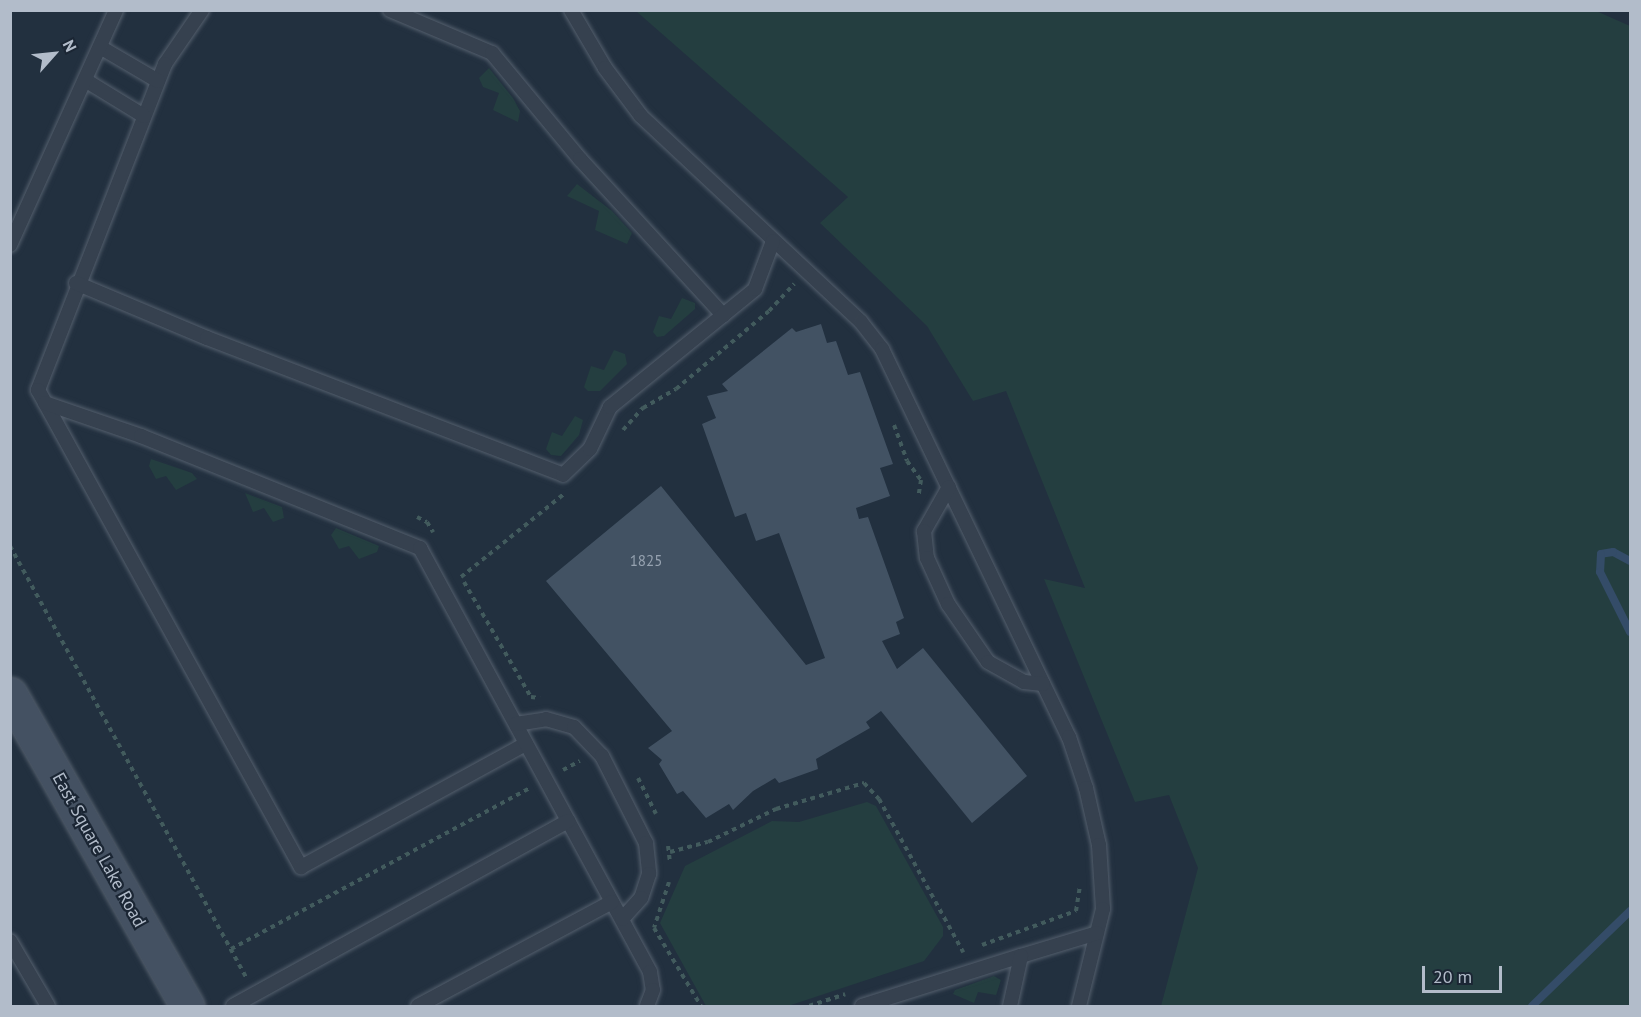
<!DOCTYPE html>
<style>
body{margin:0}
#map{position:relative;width:1641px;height:1017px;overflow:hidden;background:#22303f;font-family:"PT Sans",sans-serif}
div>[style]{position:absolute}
.green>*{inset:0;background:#243e40}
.stream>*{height:8px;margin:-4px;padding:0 4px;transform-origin:4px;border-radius:4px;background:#344c68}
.building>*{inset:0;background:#425263}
.path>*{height:4px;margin-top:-2px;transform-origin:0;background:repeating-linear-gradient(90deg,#425b5d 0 4.5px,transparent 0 9px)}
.roads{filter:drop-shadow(0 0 2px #545f6d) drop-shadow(0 0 2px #545f6d)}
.service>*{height:14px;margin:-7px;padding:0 7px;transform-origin:7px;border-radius:7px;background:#36414f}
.secondary>*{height:33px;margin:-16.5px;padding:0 16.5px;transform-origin:16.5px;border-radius:16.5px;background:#445162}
span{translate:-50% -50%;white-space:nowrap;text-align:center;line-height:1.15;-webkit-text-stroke:4.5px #1b2634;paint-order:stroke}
.number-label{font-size:15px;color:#96a2b0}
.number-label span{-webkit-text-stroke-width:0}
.street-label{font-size:18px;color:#b2bcca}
.frame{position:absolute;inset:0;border:12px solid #b2bcca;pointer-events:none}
.north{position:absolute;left:24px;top:24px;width:60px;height:60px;-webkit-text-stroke:4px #1b2634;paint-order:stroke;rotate:63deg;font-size:16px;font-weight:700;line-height:24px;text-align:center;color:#b2bcca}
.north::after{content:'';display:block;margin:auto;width:21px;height:27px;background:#b2bcca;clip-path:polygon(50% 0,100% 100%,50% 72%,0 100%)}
.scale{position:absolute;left:1422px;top:966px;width:80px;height:27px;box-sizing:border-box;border:3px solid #b2bcca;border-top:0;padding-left:8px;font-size:18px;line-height:21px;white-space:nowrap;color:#b2bcca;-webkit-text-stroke:4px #1b2634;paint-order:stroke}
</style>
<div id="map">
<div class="green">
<div style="clip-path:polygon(1594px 10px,1630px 26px,1630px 1006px,1161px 1006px,1198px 868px,1169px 795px,1135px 802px,1044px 579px,1085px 588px,1006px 391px,973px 401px,927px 326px,820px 223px,848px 197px,636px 11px)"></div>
<div style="clip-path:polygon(489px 68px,513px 98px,520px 111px,518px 122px,493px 110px,499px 93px,483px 87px,479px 78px)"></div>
<div style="clip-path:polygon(577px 184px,612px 211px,632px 233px,627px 244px,595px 230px,599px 211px,567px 196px)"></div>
<div style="clip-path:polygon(682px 298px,695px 303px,695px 309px,664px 336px,657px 337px,653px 332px,659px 316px,671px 319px)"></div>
<div style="clip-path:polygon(614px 350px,625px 354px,627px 364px,600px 391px,588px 391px,584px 387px,591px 366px,604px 370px)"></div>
<div style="clip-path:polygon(575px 416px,583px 420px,579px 435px,561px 456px,551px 455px,546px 449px,552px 432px,562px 436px)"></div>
<div style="clip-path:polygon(151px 459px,192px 473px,197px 479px,176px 490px,166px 476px,156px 479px,149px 466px)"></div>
<div style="clip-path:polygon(245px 493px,282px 507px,284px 518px,273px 522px,264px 508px,253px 512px)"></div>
<div style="clip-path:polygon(336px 528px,379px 546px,377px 552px,359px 559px,349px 546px,339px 549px,331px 535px)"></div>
<div style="clip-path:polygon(867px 802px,876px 806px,943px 927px,943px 936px,924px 961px,788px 1006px,706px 1006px,660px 923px,685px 866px,772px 821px,799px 822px)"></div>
<div style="clip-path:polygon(994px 976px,1001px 980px,996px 995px,978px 992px,974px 1003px,953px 994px,955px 990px)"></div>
</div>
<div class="stream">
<div style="left:1630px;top:561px;width:19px;rotate:-152deg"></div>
<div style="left:1613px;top:552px;width:12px;rotate:171deg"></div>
<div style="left:1601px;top:554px;width:18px;rotate:93deg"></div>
<div style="left:1600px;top:572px;width:67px;rotate:63.4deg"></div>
<div style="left:1532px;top:1006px;width:136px;rotate:-44.1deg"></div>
</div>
<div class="building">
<div style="clip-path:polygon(821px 324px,827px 343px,836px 341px,848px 375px,860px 372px,893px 464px,880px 468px,890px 496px,856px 508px,859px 519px,868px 517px,904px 618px,896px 622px,900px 634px,882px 641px,897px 669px,923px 648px,1027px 776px,972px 823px,881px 711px,866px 722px,870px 728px,816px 759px,818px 769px,779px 783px,775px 778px,753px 791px,733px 810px,729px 804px,706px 818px,683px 791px,677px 794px,659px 764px,662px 760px,648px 748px,672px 731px,546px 581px,661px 486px,806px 665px,825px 658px,779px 533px,756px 541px,746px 513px,735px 517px,702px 424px,716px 418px,707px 396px,728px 391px,722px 384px,792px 328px,796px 332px)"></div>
</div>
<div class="path">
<div style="left:894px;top:425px;width:38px;rotate:70deg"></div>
<div style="left:907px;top:461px;width:24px;rotate:54deg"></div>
<div style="left:921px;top:480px;width:18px;rotate:99deg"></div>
<div style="left:623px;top:430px;width:30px;rotate:-48deg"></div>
<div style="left:643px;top:408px;width:38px;rotate:-30deg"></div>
<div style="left:676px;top:389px;width:121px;rotate:-40deg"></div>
<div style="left:769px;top:311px;width:37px;rotate:-47deg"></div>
<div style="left:417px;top:517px;width:11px;rotate:27deg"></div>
<div style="left:427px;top:522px;width:12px;rotate:59deg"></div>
<div style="left:10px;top:546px;width:491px;rotate:61.3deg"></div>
<div style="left:461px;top:577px;width:132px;rotate:-38.9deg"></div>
<div style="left:464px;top:582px;width:133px;rotate:59.8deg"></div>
<div style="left:531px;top:697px;width:9px;rotate:6deg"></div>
<div style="left:563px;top:770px;width:19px;rotate:-28deg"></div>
<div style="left:638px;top:778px;width:40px;rotate:63.4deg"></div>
<div style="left:668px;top:846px;width:16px;rotate:83deg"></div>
<div style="left:670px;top:852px;width:39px;rotate:-15deg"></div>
<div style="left:708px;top:842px;width:76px;rotate:-25.9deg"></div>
<div style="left:776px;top:809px;width:92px;rotate:-16.5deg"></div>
<div style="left:864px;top:783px;width:22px;rotate:47deg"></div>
<div style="left:879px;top:799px;width:175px;rotate:61.2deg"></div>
<div style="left:669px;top:882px;width:48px;rotate:108.1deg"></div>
<div style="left:654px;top:928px;width:91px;rotate:58.9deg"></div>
<div style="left:982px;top:945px;width:100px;rotate:-19.9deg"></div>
<div style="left:1076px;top:911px;width:24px;rotate:-81deg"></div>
<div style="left:231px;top:949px;width:340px;rotate:-28.3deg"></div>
<div style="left:809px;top:1006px;width:38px;rotate:-18deg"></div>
</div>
<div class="roads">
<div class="service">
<div style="left:202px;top:10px;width:65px;rotate:124.4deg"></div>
<div style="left:165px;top:64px;width:350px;rotate:111.3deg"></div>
<div style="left:38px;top:390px;width:545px;rotate:61.13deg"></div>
<div style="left:301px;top:867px;width:256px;rotate:-28.7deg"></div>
<div style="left:390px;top:10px;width:111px;rotate:22.9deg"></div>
<div style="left:492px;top:53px;width:138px;rotate:50.3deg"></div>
<div style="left:580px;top:159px;width:212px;rotate:47.5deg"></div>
<div style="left:571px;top:10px;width:67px;rotate:59.6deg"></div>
<div style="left:605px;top:68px;width:60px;rotate:53.1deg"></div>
<div style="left:641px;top:116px;width:301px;rotate:43.1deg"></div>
<div style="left:861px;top:322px;width:34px;rotate:52deg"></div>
<div style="left:882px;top:349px;width:431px;rotate:64.3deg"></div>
<div style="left:1069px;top:737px;width:54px;rotate:71.6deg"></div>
<div style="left:1086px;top:788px;width:58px;rotate:77.2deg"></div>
<div style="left:1099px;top:845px;width:64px;rotate:86.4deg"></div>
<div style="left:1103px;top:909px;width:100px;rotate:103.9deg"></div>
<div style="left:100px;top:47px;width:67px;rotate:30.4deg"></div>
<div style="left:85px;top:80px;width:69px;rotate:31.4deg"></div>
<div style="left:10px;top:245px;width:258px;rotate:-65.7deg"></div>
<div style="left:76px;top:283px;width:142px;rotate:22.8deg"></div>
<div style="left:207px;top:338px;width:381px;rotate:21deg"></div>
<div style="left:563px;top:475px;width:37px;rotate:-44deg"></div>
<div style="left:590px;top:449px;width:47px;rotate:-64.5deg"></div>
<div style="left:610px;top:407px;width:187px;rotate:-39.1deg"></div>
<div style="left:755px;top:289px;width:51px;rotate:-69.4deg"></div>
<div style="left:45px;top:403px;width:102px;rotate:19deg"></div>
<div style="left:141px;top:436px;width:301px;rotate:21.9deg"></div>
<div style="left:420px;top:548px;width:482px;rotate:61.5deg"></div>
<div style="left:650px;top:972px;width:18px;rotate:81deg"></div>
<div style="left:653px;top:990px;width:17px;rotate:111deg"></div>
<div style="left:949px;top:487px;width:51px;rotate:119.6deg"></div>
<div style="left:924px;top:531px;width:27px;rotate:84deg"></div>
<div style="left:927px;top:558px;width:51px;rotate:65.5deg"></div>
<div style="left:948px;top:604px;width:70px;rotate:55.4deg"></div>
<div style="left:988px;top:662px;width:41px;rotate:29.1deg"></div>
<div style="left:1024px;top:682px;width:19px;rotate:6deg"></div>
<div style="left:516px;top:724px;width:30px;rotate:-9deg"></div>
<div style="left:546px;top:719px;width:29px;rotate:16deg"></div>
<div style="left:574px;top:727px;width:40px;rotate:46deg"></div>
<div style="left:602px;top:756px;width:97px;rotate:63.2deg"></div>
<div style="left:646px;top:843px;width:31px;rotate:84deg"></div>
<div style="left:649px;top:874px;width:25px;rotate:108deg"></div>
<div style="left:641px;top:898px;width:28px;rotate:132deg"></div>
<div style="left:10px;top:941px;width:75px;rotate:59.7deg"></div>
<div style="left:1021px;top:956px;width:79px;rotate:-16.8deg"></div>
<div style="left:233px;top:1006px;width:383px;rotate:-28.9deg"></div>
<div style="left:418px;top:1006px;width:220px;rotate:-28.2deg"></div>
<div style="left:862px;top:1006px;width:167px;rotate:-17.5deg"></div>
<div style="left:1021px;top:956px;width:51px;rotate:102.4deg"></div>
</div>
<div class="secondary">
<div style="left:10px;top:694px;width:359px;rotate:60.4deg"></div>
</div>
</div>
<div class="number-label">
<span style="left:646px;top:561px">1825</span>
</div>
<div class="street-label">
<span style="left:99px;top:850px;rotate:61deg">East Square Lake Road</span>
</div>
<div class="frame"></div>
<div class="north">N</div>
<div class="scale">20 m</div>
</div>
